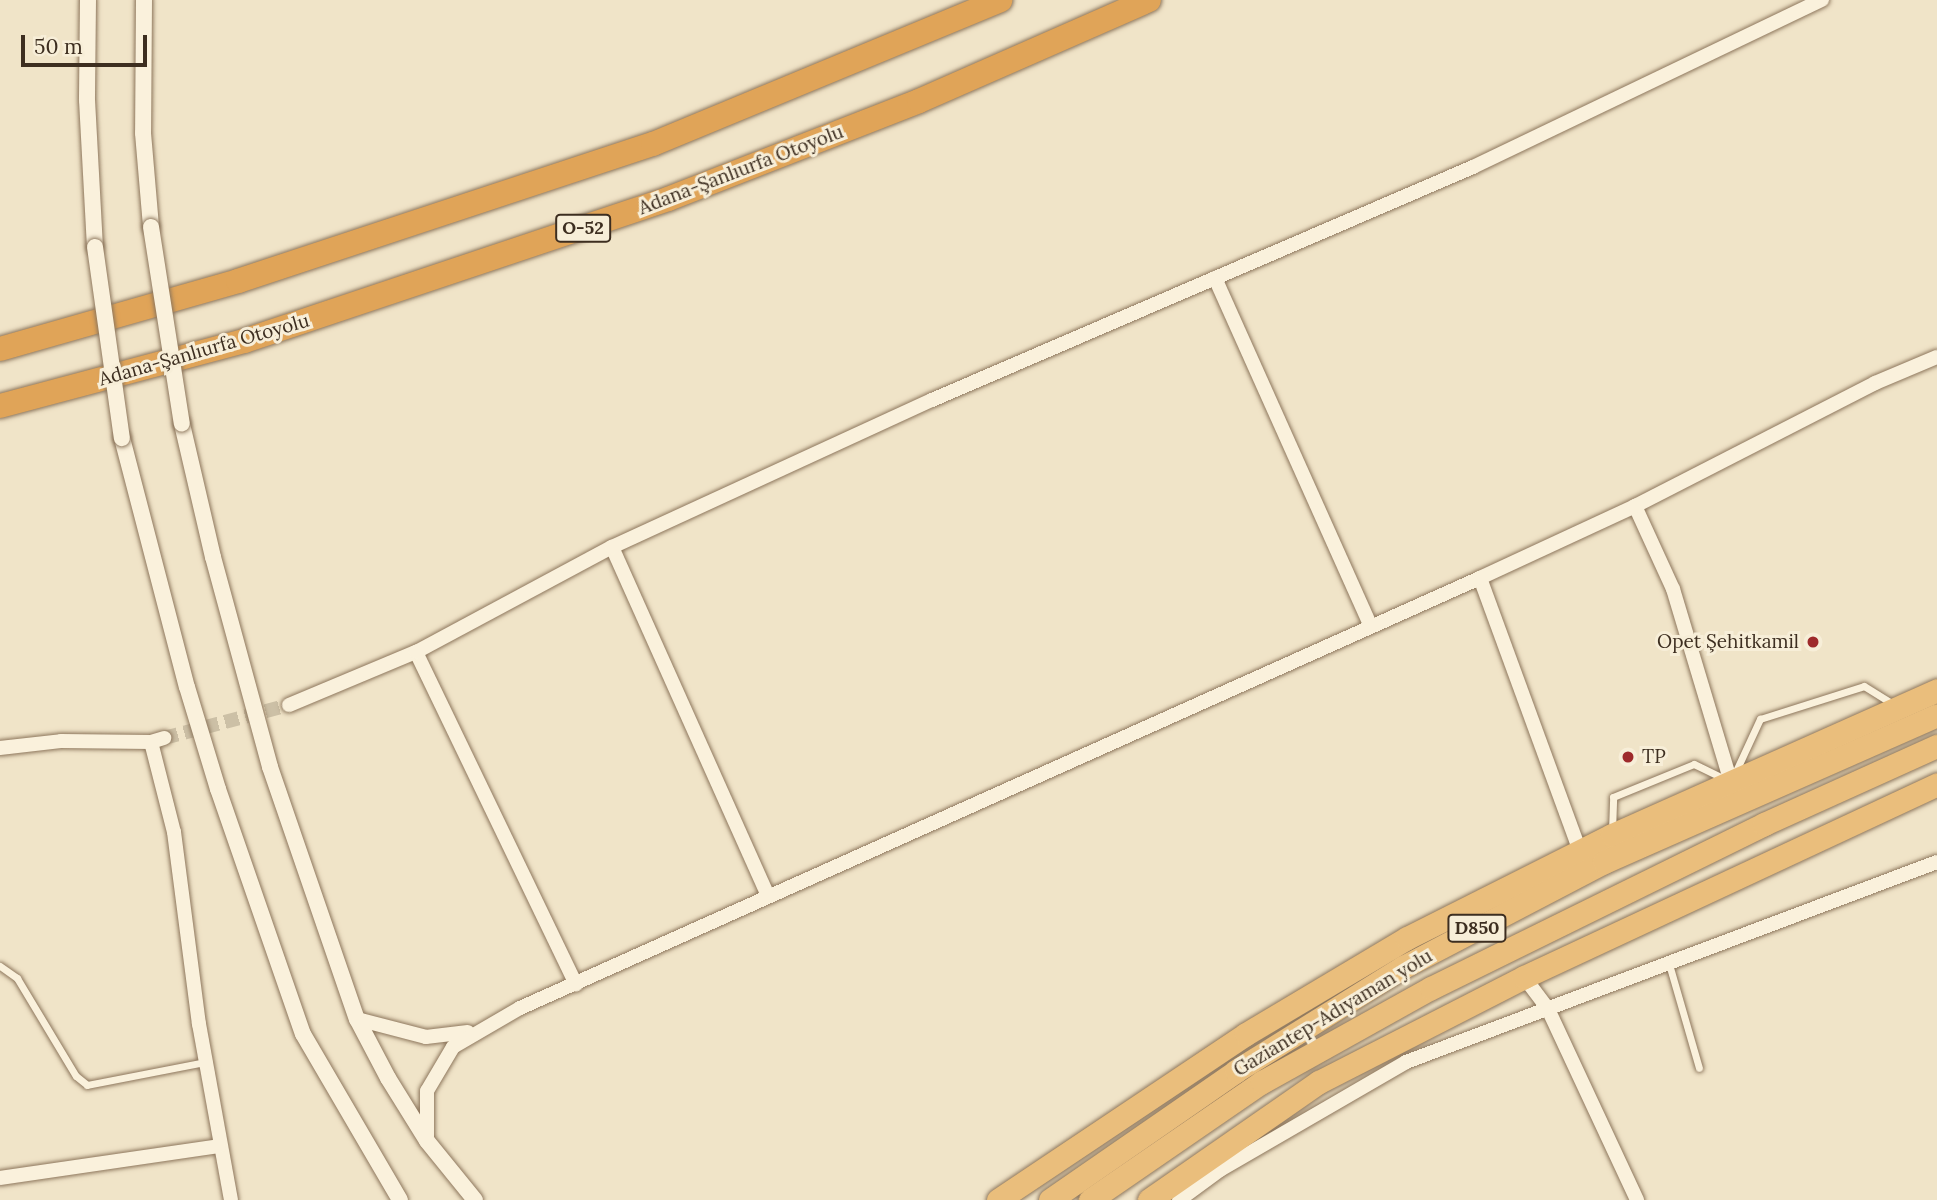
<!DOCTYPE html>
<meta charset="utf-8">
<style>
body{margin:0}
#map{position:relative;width:1937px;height:1200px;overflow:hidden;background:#f0e4c8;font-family:Lora,serif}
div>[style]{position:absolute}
.minor-tunnel>*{height:14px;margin-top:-7px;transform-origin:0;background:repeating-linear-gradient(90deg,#ccc0a6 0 14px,transparent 0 21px)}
.roads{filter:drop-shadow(0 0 2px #8d765c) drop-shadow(0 0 2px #8d765c)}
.service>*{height:7px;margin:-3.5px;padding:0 3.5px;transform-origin:3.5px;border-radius:3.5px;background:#faf1dc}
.minor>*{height:14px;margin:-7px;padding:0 7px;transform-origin:7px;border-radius:7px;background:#faf1dc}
.tertiary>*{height:16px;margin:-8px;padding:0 8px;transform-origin:8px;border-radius:8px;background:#faf1dc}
.trunk>*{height:23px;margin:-11.5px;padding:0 11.5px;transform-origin:11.5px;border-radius:11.5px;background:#eabe7c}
.motorway>*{height:24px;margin:-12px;padding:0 12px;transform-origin:12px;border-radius:12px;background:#e0a458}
.bridges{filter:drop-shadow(0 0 2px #8d765c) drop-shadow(0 0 2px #8d765c)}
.tertiary-bridge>*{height:16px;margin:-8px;padding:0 8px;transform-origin:8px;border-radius:8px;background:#faf1dc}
.dots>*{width:19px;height:19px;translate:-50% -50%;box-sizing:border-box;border:4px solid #f7eed8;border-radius:50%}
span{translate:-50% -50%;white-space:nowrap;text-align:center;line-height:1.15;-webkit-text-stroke:6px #f7eed8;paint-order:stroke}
.shield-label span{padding:2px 5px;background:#f7eed8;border:2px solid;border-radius:5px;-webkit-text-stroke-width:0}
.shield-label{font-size:18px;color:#3d2e20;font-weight:700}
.street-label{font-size:19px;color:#3d2e20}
.poi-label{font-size:19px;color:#3d2e20}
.right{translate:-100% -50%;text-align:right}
.left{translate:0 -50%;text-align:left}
.scale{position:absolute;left:21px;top:35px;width:126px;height:32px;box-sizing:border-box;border:4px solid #3d2e20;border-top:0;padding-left:9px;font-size:21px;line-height:24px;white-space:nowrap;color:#3d2e20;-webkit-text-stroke:5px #f7eed8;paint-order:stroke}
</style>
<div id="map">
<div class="minor-tunnel">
<div style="left:164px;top:738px;width:129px;rotate:-14.8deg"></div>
</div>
<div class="roads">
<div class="service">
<div style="left:1735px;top:773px;width:60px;rotate:-65.2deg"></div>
<div style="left:1760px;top:719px;width:109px;rotate:-17.6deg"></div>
<div style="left:1864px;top:686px;width:36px;rotate:32deg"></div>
<div style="left:1612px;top:831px;width:34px;rotate:-88deg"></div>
<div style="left:1613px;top:797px;width:87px;rotate:-22.2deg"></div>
<div style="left:1694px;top:764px;width:34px;rotate:26deg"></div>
<div style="left:1669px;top:964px;width:108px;rotate:73.9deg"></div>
<div style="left:0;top:966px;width:21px;rotate:35deg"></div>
<div style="left:17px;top:978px;width:114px;rotate:59deg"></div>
<div style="left:76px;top:1076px;width:14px;rotate:39deg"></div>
<div style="left:87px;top:1085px;width:120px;rotate:-11deg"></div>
</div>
<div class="minor">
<div style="left:1215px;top:278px;width:381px;rotate:65.9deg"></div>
<div style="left:1635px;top:506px;width:91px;rotate:65.4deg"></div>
<div style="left:1673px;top:589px;width:202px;rotate:73.3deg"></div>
<div style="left:612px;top:547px;width:382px;rotate:65.9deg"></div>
<div style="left:1480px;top:578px;width:291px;rotate:69.9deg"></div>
<div style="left:416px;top:652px;width:369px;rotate:64.3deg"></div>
<div style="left:289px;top:705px;width:138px;rotate:-22.7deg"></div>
<div style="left:416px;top:652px;width:222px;rotate:-28.2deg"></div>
<div style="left:612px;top:547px;width:352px;rotate:-24.7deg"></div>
<div style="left:932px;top:400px;width:589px;rotate:-23.3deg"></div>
<div style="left:1473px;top:167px;width:387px;rotate:-25.6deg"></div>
<div style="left:151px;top:742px;width:93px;rotate:75.7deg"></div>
<div style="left:174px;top:832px;width:194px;rotate:82.6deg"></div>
<div style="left:199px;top:1024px;width:179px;rotate:79.7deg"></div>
<div style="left:0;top:748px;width:61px;rotate:-6.5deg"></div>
<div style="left:61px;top:741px;width:90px;rotate:0.6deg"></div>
<div style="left:151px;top:742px;width:14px;rotate:-17deg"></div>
<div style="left:1524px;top:977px;width:40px;rotate:53deg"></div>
<div style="left:1548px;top:1009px;width:211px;rotate:65deg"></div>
<div style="left:357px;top:1019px;width:71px;rotate:14.6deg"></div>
<div style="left:426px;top:1037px;width:42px;rotate:-6.8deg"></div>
<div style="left:427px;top:1141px;width:50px;rotate:-90deg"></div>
<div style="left:427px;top:1091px;width:51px;rotate:-59.4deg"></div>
<div style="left:453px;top:1047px;width:78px;rotate:-30.2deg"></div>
<div style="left:520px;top:1008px;width:1052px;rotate:-24.13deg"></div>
<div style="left:1480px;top:578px;width:171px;rotate:-24.9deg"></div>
<div style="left:1635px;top:506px;width:270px;rotate:-27.1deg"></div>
<div style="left:1875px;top:383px;width:67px;rotate:-22.8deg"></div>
<div style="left:0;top:1178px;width:221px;rotate:-8.3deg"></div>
<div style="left:1179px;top:1200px;width:51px;rotate:-36.2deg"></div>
<div style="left:1220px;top:1170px;width:215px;rotate:-30.1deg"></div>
<div style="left:1406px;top:1062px;width:567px;rotate:-20.64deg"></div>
</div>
<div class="tertiary">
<div style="left:88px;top:0;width:100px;rotate:90.6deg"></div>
<div style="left:87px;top:100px;width:147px;rotate:86.9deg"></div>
<div style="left:144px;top:0;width:133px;rotate:90.4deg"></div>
<div style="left:143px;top:133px;width:94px;rotate:85.1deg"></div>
<div style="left:182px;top:424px;width:137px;rotate:76.9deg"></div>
<div style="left:213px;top:557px;width:218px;rotate:74.8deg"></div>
<div style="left:270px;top:767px;width:267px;rotate:71deg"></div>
<div style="left:357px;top:1019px;width:67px;rotate:62.3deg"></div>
<div style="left:388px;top:1078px;width:74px;rotate:58.2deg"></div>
<div style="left:427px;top:1141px;width:76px;rotate:50.9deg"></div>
<div style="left:122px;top:438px;width:257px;rotate:75.4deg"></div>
<div style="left:187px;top:687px;width:107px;rotate:73.1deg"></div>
<div style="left:218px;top:789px;width:259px;rotate:70.9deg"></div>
<div style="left:303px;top:1034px;width:192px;rotate:59.7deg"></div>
</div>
<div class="trunk">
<div style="left:998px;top:1200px;width:298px;rotate:-33.8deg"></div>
<div style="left:1246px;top:1034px;width:187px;rotate:-30.8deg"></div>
<div style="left:1407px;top:938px;width:229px;rotate:-26.7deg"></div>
<div style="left:1612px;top:835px;width:356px;rotate:-24deg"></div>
<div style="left:1050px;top:1200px;width:226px;rotate:-34.7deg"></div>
<div style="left:1236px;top:1071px;width:197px;rotate:-31.9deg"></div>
<div style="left:1403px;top:967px;width:227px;rotate:-27.6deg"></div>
<div style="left:1604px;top:862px;width:364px;rotate:-23.8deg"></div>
<div style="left:1090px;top:1200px;width:209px;rotate:-34.5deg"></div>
<div style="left:1262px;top:1082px;width:193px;rotate:-29.1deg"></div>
<div style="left:1431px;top:988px;width:371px;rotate:-26.2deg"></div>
<div style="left:1764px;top:824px;width:190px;rotate:-24.3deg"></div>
<div style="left:1149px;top:1200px;width:207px;rotate:-34.8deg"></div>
<div style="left:1319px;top:1082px;width:230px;rotate:-27.1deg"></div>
<div style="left:1524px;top:977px;width:456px;rotate:-25deg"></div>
</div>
<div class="motorway">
<div style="left:0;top:349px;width:248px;rotate:-15.9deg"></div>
<div style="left:238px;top:281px;width:437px;rotate:-18.3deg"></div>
<div style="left:653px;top:144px;width:376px;rotate:-22.5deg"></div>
<div style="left:0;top:406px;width:253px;rotate:-14.9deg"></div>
<div style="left:244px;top:341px;width:447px;rotate:-18.5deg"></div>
<div style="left:668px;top:199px;width:269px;rotate:-21.3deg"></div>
<div style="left:919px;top:101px;width:251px;rotate:-23.7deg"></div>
</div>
</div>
<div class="bridges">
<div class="tertiary-bridge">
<div style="left:151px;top:227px;width:199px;rotate:81.1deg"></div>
<div style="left:95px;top:247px;width:193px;rotate:82deg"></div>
</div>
</div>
<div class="dots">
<div style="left:1813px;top:642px;background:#9e2a2b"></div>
<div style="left:1628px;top:757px;background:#9e2a2b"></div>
</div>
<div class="shield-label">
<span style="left:583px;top:228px">O-52</span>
<span style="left:1477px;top:928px">D850</span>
</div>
<div class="street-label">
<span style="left:741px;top:170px;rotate:-21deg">Adana-Şanlıurfa Otoyolu</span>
<span style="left:204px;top:350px;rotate:-16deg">Adana-Şanlıurfa Otoyolu</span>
<span style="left:1333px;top:1013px;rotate:-31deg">Gaziantep-Adıyaman yolu</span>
</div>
<div class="poi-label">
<span class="right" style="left:1799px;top:642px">Opet Şehitkamil</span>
<span class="left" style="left:1642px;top:757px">TP</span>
</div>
<div class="scale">50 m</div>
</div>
